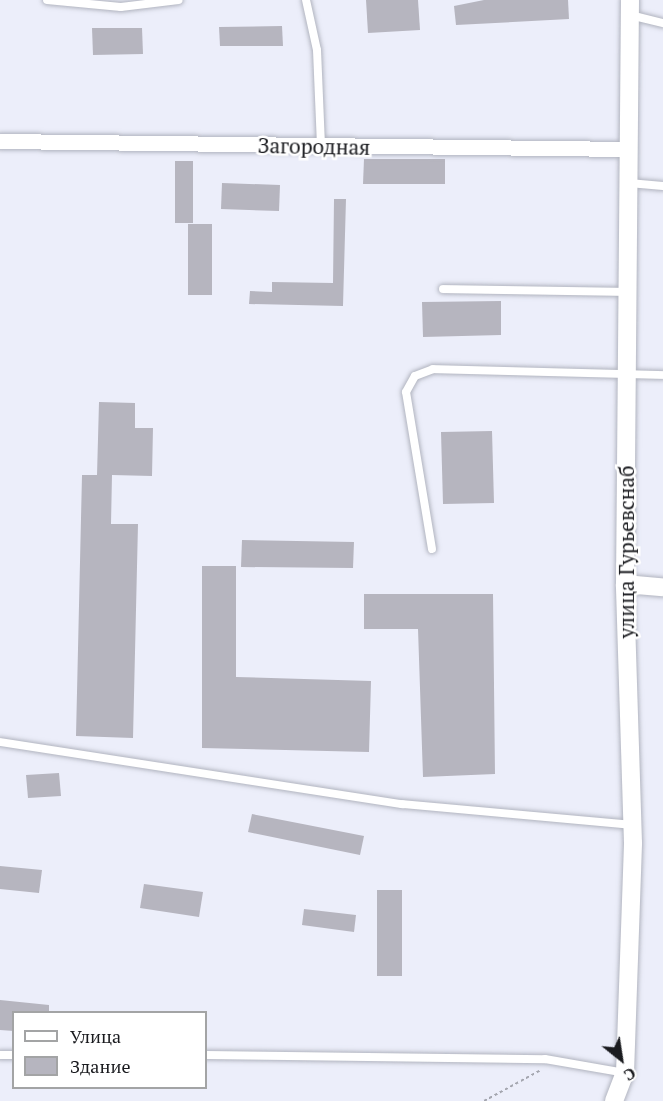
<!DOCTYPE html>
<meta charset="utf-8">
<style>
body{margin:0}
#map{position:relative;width:663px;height:1101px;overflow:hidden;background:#eceefa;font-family:"PT Serif",serif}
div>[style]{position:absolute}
.building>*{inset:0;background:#b6b5bf}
.path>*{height:2px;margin-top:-1px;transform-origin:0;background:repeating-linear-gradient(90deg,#a4a6af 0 3px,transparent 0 6px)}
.roads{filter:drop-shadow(0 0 2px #b1b4bf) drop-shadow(0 0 2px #b1b4bf)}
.service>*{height:8px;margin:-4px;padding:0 4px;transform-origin:4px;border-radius:4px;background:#fff}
.minor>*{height:15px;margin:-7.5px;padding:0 7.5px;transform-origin:7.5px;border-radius:7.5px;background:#fff}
.tertiary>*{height:18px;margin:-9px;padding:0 9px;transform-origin:9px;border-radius:9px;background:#fff}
span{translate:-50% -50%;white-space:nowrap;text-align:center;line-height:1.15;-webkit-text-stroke:5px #fff;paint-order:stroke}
.street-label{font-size:21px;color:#1a1b1f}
.legend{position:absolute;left:12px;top:1011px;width:195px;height:78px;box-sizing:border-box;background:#fff;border:2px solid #a3a4a5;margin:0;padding:8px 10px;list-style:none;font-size:18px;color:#1a1b1f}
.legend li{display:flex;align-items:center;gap:12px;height:30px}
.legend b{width:30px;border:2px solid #a3a4a5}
.north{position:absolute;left:591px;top:1029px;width:60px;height:60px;-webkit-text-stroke:4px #fff;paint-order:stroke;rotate:150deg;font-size:16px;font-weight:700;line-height:24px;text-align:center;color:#1a1b1f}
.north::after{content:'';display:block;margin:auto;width:21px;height:27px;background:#1a1b1f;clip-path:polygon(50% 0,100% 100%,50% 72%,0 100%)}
</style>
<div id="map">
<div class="building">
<div style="clip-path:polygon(366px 0,418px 0,420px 30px,368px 33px)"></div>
<div style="clip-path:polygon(484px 0,568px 0,569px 19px,456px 25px,454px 6px)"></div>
<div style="clip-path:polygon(282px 26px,283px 46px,220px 46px,219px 27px)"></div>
<div style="clip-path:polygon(92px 28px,142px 28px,143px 54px,93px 55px)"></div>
<div style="clip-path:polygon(364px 159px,445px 159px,445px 184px,363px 184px)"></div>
<div style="clip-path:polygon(175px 161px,193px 161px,193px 223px,175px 223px)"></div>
<div style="clip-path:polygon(222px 183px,280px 185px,279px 211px,221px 209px)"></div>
<div style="clip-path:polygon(334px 199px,346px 199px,343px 306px,249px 304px,250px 291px,272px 292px,272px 282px,333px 283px)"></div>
<div style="clip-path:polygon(188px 224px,212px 224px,212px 295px,188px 295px)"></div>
<div style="clip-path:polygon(501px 301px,501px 335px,423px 337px,422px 302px)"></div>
<div style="clip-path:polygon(99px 402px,135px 403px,135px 428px,153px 428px,152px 476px,112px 475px,111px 524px,138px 524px,133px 738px,76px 736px,82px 475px,97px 475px)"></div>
<div style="clip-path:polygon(492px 431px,494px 503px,443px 504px,441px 432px)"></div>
<div style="clip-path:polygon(242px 540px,354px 542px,353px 568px,241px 567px)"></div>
<div style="clip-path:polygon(202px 566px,236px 566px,236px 677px,371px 681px,369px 752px,202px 748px)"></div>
<div style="clip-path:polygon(364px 594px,493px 594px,495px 774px,423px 777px,418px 629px,364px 629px)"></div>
<div style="clip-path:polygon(59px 773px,61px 796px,28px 798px,26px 775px)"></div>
<div style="clip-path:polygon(252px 814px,364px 836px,360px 855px,248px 832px)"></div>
<div style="clip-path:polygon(0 866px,42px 870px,39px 893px,0 889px)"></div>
<div style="clip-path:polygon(144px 884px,203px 892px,199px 917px,140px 908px)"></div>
<div style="clip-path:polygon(377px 890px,402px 890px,402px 976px,377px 976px)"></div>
<div style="clip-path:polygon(304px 909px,356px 915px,354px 932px,302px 925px)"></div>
<div style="clip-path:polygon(0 1000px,49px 1005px,49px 1012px,14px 1012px,14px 1031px,0 1030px)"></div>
</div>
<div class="path">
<div style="left:484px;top:1101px;width:65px;rotate:-28.5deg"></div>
</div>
<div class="roads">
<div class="service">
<div style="left:47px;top:0;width:74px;rotate:5.4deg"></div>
<div style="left:121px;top:7px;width:58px;rotate:-6.9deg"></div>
<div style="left:306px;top:0;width:51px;rotate:77.6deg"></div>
<div style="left:317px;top:50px;width:97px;rotate:87.6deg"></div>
<div style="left:630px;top:15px;width:34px;rotate:14deg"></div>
<div style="left:629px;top:183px;width:34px;rotate:5deg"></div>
<div style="left:443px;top:289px;width:184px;rotate:0.9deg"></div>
<div style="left:432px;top:549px;width:159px;rotate:-99.4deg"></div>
<div style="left:406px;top:392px;width:18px;rotate:-61deg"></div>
<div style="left:415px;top:376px;width:19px;rotate:-21deg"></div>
<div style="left:433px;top:369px;width:230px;rotate:1.5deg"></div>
<div style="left:0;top:742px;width:407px;rotate:8.8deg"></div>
<div style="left:402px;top:804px;width:231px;rotate:5.2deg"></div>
<div style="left:0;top:1055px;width:14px"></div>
<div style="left:206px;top:1055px;width:339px;rotate:0.7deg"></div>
<div style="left:545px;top:1059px;width:81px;rotate:9.9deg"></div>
</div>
<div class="minor">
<div style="left:0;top:141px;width:628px;rotate:0.73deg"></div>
</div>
<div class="tertiary">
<div style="left:625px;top:584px;width:38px;rotate:5deg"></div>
<div style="left:614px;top:1101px;width:30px;rotate:-69deg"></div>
<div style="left:625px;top:1073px;width:230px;rotate:-88deg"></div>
<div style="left:633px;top:843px;width:259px;rotate:-91.8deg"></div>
<div style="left:625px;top:584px;width:584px;rotate:-89.51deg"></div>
</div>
</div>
<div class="street-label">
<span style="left:314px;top:146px;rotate:1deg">Загородная</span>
<span style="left:626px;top:552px;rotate:-90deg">улица Гурьевснаб</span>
</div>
<ul class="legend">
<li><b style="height:8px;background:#fff"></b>Улица</li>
<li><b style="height:16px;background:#b6b5bf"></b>Здание</li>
</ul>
<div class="north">С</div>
</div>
